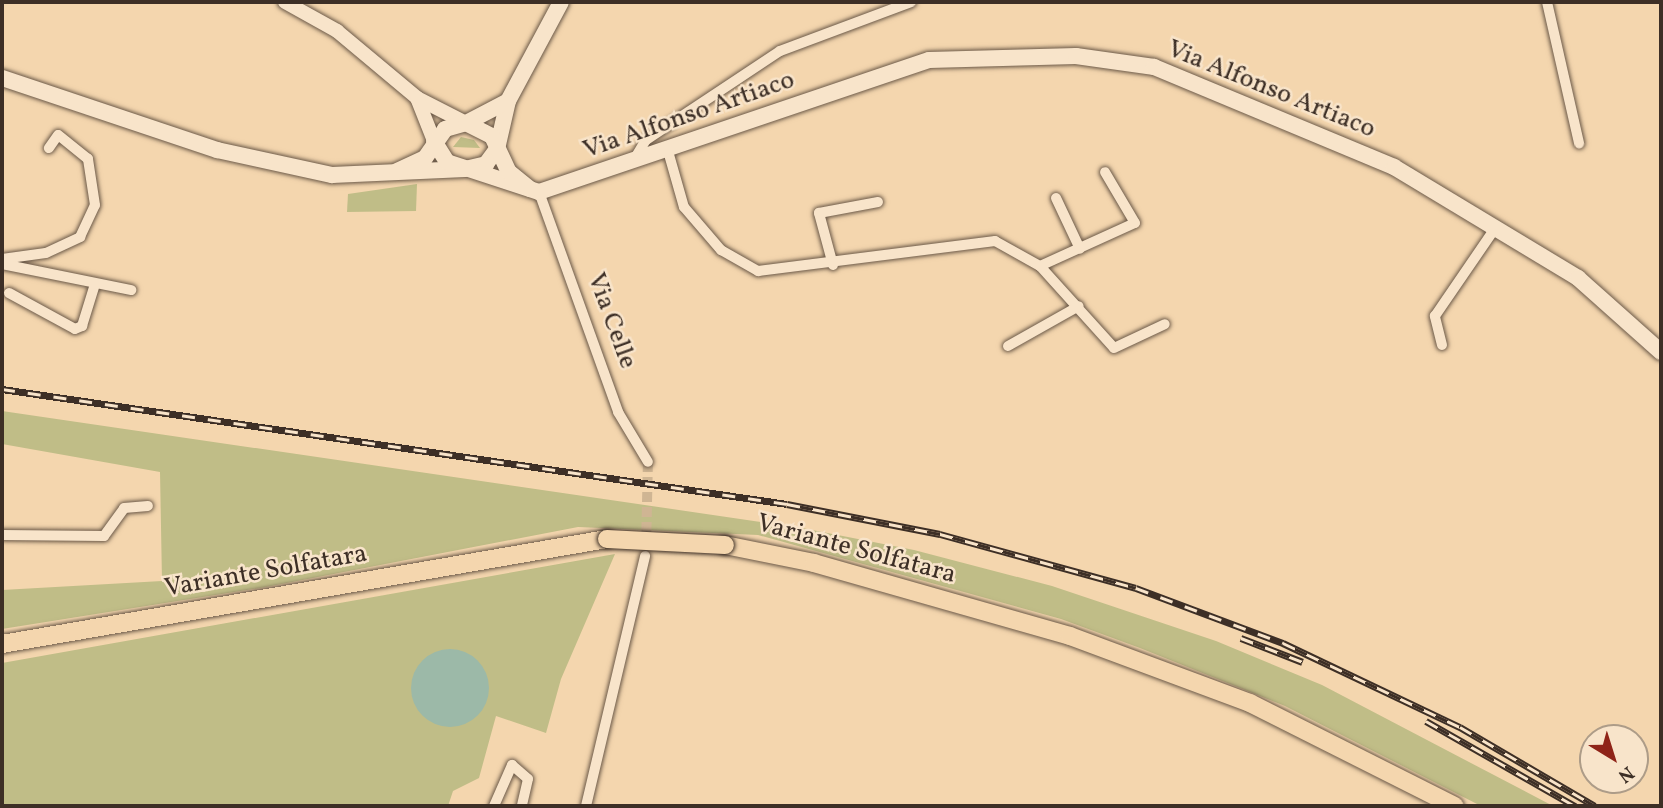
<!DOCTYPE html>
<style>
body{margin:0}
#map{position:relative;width:1663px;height:808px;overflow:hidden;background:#f4d6ae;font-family:Vollkorn,serif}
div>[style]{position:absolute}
.green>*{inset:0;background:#c0bd87}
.water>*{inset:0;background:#9cb9a8}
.round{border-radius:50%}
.minor-tunnel>*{height:10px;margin-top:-5px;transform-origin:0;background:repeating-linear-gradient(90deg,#cfb593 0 10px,transparent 0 15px)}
.roads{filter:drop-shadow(0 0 2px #6b5948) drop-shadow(0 0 2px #6b5948)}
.minor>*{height:10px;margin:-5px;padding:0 5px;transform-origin:5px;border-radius:5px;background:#f8e4ca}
.tertiary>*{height:14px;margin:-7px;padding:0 7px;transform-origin:7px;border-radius:7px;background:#f8e4ca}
.secondary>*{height:16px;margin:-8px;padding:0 8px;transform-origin:8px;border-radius:8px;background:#f8e4ca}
.primary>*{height:18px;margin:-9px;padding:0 9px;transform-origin:9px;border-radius:9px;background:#f4d6ae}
.rail>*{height:7px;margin-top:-3.5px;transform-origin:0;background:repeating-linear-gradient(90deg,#f8e4ca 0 13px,#3d2f26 0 26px);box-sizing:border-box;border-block:2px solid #3d2f26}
.bridges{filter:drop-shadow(0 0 2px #3d2f26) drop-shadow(0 0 2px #3d2f26)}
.primary-bridge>*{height:18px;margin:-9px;padding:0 9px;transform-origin:9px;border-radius:9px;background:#f4d6ae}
span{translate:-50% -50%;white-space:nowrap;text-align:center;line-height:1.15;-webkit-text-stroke:5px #f8e4ca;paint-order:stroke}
.street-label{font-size:26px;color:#3d2f26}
.frame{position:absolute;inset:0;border:4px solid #3d2f26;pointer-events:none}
.north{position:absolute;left:1579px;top:724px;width:70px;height:70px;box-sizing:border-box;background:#f8e4ca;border:2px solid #ad9c88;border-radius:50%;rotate:142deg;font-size:19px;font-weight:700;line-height:28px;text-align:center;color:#3d2f26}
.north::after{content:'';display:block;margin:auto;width:24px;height:32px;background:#8f2418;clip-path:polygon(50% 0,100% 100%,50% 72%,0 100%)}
</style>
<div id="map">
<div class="green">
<div style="clip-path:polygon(461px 137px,474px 140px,480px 148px,453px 147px)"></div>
<div style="clip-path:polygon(417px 184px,416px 211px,347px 212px,348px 194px)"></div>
<div style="clip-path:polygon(2px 411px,802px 528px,914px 550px,1052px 586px,1216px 641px,1322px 685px,1553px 806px,1481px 806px,1285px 706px,1140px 648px,1061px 619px,758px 535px,578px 527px,266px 587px,2px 629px,2px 590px,162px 581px,160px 472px,2px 444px)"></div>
<div style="clip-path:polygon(615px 554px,561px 679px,546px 733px,496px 716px,479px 778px,453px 791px,448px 806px,2px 806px,2px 663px)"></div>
</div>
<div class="water">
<div class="round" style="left:411px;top:649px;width:78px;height:78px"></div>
</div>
<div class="minor-tunnel">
<div style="left:646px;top:547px;width:85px;rotate:-88.7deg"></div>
</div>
<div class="roads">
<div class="minor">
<div style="left:1547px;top:2px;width:145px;rotate:77.2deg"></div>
<div style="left:668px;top:151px;width:58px;rotate:74.1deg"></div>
<div style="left:684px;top:207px;width:57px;rotate:49.3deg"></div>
<div style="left:721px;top:250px;width:43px;rotate:29.6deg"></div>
<div style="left:758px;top:271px;width:239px;rotate:-7.2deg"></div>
<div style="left:995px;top:241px;width:51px;rotate:29.1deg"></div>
<div style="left:1040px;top:266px;width:110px;rotate:47.9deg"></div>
<div style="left:1114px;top:348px;width:56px;rotate:-25.2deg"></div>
<div style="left:632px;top:163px;width:27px;rotate:-59deg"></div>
<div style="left:646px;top:140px;width:161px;rotate:-33.6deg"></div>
<div style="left:780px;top:51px;width:140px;rotate:-20.5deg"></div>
<div style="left:539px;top:192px;width:234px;rotate:70.2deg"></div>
<div style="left:618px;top:412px;width:58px;rotate:59deg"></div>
<div style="left:1056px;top:198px;width:56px;rotate:64.8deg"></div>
<div style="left:2px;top:259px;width:44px;rotate:-7.8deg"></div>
<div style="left:46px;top:253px;width:38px;rotate:-25deg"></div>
<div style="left:80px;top:237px;width:35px;rotate:-65deg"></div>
<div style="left:95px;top:205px;width:47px;rotate:-98.7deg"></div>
<div style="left:88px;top:159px;width:38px;rotate:-141deg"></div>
<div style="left:58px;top:135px;width:16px;rotate:125deg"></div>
<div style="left:2px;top:264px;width:132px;rotate:11.4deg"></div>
<div style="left:833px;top:265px;width:54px;rotate:-105.1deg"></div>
<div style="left:819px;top:213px;width:60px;rotate:-10.6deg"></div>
<div style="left:1040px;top:266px;width:104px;rotate:-24.4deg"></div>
<div style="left:1135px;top:223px;width:59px;rotate:-120.5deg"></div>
<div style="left:9px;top:293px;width:75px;rotate:28.6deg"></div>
<div style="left:75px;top:329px;width:8px;rotate:-23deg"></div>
<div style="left:82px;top:326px;width:44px;rotate:-72.8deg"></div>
<div style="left:1442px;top:345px;width:30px;rotate:-104deg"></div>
<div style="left:1435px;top:316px;width:108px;rotate:-55.6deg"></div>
<div style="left:1008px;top:346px;width:81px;rotate:-29.4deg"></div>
<div style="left:2px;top:535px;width:102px;rotate:0.6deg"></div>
<div style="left:104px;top:536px;width:34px;rotate:-54deg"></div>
<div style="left:124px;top:508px;width:24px;rotate:-5deg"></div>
<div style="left:494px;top:806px;width:45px;rotate:-66.3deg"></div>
<div style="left:512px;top:765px;width:21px;rotate:41deg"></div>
<div style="left:528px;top:779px;width:28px;rotate:103deg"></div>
<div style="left:586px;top:806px;width:257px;rotate:-76.7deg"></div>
</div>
<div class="tertiary">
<div style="left:285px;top:2px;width:60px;rotate:29.1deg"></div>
<div style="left:337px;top:31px;width:104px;rotate:39.9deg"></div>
<div style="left:417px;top:98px;width:55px;rotate:27deg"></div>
<div style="left:417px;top:98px;width:46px;rotate:68.4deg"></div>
</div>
<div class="secondary">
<div style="left:2px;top:78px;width:227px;rotate:18.5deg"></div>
<div style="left:217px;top:150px;width:118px;rotate:12.3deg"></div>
<div style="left:332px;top:175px;width:133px;rotate:-2.6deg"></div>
<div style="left:465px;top:169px;width:22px;rotate:-13deg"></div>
<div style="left:486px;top:164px;width:19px;rotate:-54deg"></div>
<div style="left:497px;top:149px;width:49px;rotate:-77.1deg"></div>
<div style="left:508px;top:101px;width:112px;rotate:-61.8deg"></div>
<div style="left:466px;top:123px;width:47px;rotate:-27.6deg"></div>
<div style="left:434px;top:141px;width:25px;rotate:58deg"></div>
<div style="left:447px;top:162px;width:97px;rotate:18.1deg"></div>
<div style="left:539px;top:192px;width:412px;rotate:-18.7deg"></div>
<div style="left:929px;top:60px;width:147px;rotate:-1.6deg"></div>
<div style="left:1076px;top:56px;width:79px;rotate:8deg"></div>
<div style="left:1154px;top:67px;width:260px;rotate:22.6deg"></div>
<div style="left:1394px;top:167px;width:215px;rotate:31.1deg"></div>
<div style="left:1578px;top:278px;width:111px;rotate:41.7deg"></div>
<div style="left:397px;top:171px;width:31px;rotate:-25deg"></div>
<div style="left:425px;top:158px;width:35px;rotate:-55deg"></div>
<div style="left:445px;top:129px;width:22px;rotate:-16deg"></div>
<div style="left:466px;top:123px;width:29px;rotate:27deg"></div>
<div style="left:492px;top:136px;width:40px;rotate:65deg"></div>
<div style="left:509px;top:172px;width:27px;rotate:39deg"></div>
</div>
<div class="primary">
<div style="left:725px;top:545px;width:91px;rotate:11.4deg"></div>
<div style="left:814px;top:563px;width:266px;rotate:15.9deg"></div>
<div style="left:1070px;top:636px;width:192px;rotate:20.4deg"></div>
<div style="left:1250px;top:703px;width:229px;rotate:26.7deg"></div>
<div style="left:2px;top:644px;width:614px;rotate:-9.85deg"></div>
</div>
</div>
<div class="rail">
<div style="left:2px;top:389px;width:793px;rotate:8.33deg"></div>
<div style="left:787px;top:504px;width:156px;rotate:11.1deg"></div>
<div style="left:940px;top:534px;width:203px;rotate:15.4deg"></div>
<div style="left:1136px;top:588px;width:157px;rotate:20.5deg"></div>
<div style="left:1283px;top:643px;width:196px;rotate:25.4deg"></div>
<div style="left:1460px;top:727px;width:156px;rotate:30.3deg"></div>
<div style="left:1241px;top:638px;width:66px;rotate:21.2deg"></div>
<div style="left:1426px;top:721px;width:172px;rotate:29.7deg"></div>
</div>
<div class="bridges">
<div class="primary-bridge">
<div style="left:607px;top:539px;width:118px;rotate:2.9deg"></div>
</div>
</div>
<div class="street-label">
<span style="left:1271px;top:90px;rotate:22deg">Via Alfonso Artiaco</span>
<span style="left:689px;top:116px;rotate:-19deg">Via Alfonso Artiaco</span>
<span style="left:611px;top:321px;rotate:70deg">Via Celle</span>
<span style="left:856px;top:550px;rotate:15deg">Variante Solfatara</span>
<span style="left:266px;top:572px;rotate:-10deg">Variante Solfatara</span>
</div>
<div class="frame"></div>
<div class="north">N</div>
</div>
